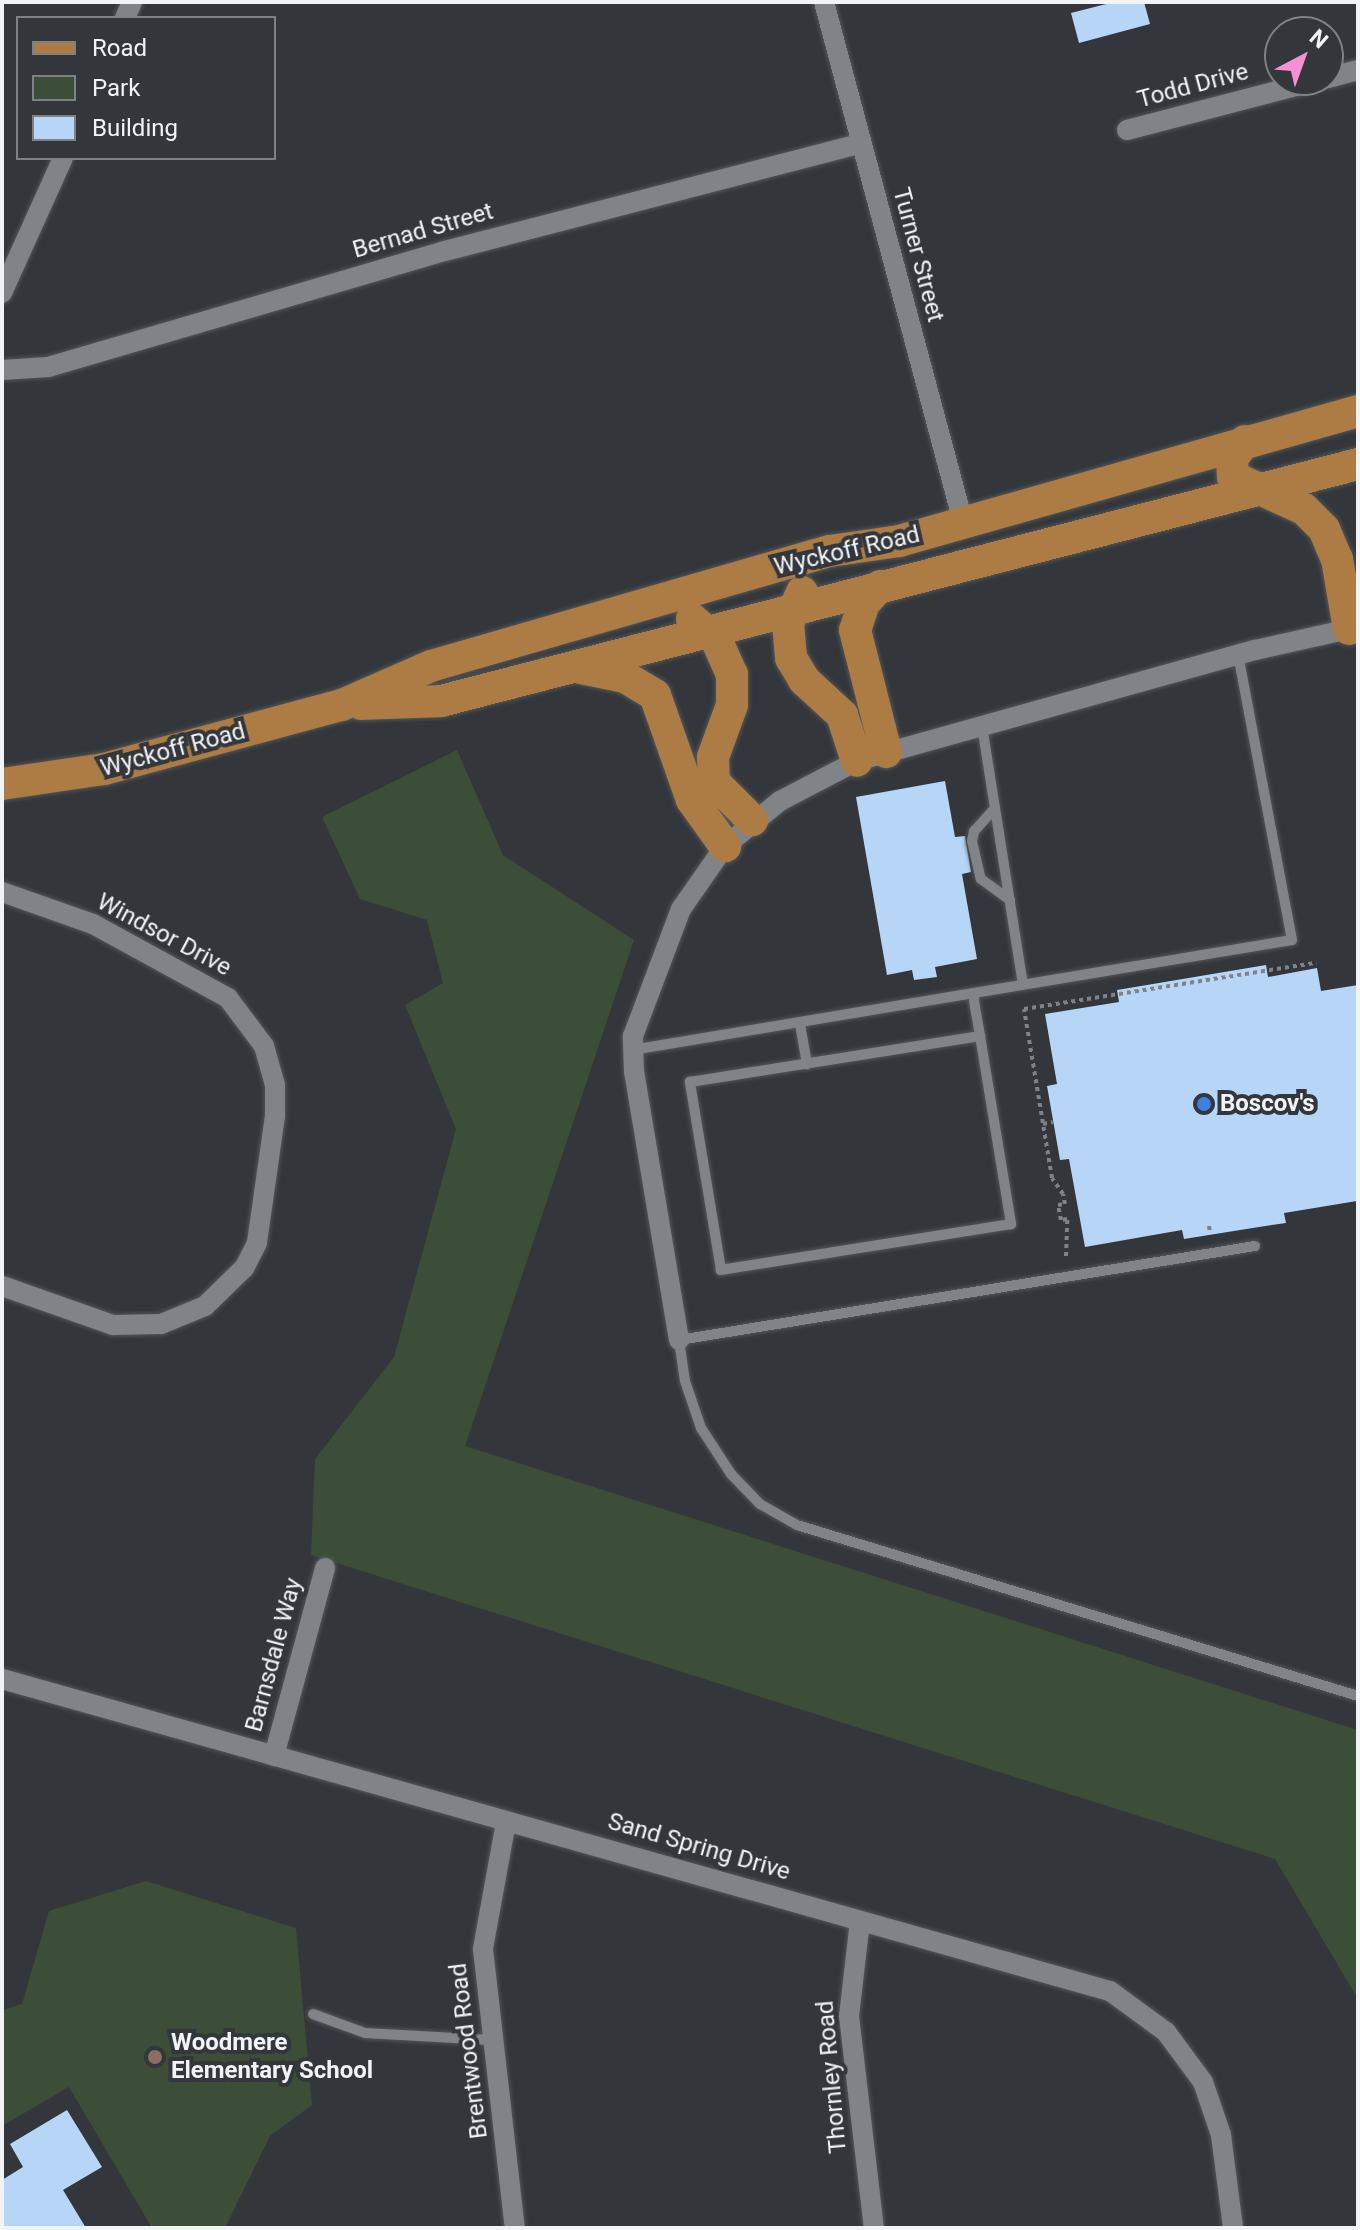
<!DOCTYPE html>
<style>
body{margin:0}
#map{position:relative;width:1360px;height:2230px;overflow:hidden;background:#33363a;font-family:Roboto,sans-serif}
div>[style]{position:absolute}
.green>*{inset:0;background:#3c4e37}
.building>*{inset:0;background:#b7d6f7}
.path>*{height:4px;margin-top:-2px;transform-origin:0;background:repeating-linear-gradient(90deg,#808286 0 4px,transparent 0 8px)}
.roads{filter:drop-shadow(0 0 2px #525558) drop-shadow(0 0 2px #525558)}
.service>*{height:10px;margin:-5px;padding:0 5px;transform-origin:5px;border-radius:5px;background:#808488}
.minor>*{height:20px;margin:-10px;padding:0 10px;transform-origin:10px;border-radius:10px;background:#808488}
.primary>*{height:32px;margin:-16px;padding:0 16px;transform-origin:16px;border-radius:16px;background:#ad7c44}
.dots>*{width:22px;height:22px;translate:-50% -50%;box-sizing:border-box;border:4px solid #33363a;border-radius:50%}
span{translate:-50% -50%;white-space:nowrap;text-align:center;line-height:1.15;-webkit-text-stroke:8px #33363a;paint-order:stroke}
.street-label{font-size:24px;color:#f1f3f6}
.poi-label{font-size:24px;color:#f1f3f6;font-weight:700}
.left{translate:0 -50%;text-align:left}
.frame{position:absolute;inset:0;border:4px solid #f1f3f6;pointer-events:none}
.legend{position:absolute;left:16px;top:16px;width:260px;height:144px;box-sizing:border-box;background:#33363a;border:2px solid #7f8285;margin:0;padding:10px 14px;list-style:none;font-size:24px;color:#f1f3f6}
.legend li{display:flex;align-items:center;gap:16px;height:40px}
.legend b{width:40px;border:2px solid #7f8285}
.north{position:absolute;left:1264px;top:16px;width:80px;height:80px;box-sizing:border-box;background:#33363a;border:2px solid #7f8285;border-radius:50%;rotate:41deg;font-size:22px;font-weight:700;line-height:32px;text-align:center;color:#f1f3f6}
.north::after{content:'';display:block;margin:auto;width:28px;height:36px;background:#f491d3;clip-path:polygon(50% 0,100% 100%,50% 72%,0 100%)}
</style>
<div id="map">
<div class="green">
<div style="clip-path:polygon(457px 750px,503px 855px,634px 940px,465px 1446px,1358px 1730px,1358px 1999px,1275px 1859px,311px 1555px,315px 1459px,394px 1357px,456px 1129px,405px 1005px,443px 983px,427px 920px,360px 899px,322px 817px)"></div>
<div style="clip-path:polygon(146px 1881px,296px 1928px,312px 2105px,270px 2136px,225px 2228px,152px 2228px,69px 2087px,2px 2126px,2px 2010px,22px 2004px,49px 1911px)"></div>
</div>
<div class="building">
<div style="clip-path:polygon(1114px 2px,1144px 2px,1150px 24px,1079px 43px,1071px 13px)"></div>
<div style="clip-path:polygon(945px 781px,955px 837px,965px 836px,971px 872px,962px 874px,977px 959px,935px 967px,937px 977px,914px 980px,912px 970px,887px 975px,856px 797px)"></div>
<div style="clip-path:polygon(1266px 965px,1268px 977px,1317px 968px,1321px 991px,1358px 985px,1357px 1201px,1284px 1213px,1286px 1223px,1259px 1227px,1184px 1239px,1182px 1230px,1085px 1247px,1069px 1159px,1060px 1160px,1047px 1086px,1057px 1084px,1045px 1014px,1119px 1002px,1117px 990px)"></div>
<div style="clip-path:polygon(67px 2110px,102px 2167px,63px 2190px,86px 2228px,2px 2228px,2px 2180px,23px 2167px,10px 2144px)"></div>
</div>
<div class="path">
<div style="left:1043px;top:1124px;width:10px;rotate:-11deg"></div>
<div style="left:1209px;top:1226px;width:7px;rotate:82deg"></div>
<div style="left:1066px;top:1256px;width:37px;rotate:-88deg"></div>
<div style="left:1067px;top:1219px;width:6px;rotate:171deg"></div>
<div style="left:1061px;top:1220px;width:15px;rotate:-101deg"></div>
<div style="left:1058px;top:1205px;width:7px;rotate:-8deg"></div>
<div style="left:1065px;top:1204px;width:10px;rotate:-101deg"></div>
<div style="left:1063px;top:1194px;width:19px;rotate:-125deg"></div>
<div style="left:1052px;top:1178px;width:171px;rotate:-99.4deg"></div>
<div style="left:1024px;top:1009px;width:296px;rotate:-9deg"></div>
</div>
<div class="roads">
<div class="service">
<div style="left:982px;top:726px;width:262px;rotate:81deg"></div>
<div style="left:995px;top:808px;width:31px;rotate:132deg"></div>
<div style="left:974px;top:831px;width:10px;rotate:101deg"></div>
<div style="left:972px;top:841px;width:39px;rotate:77deg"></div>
<div style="left:981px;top:879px;width:36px;rotate:36deg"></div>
<div style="left:973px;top:993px;width:14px;rotate:82deg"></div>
<div style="left:975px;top:1007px;width:29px;rotate:80deg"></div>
<div style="left:980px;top:1036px;width:191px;rotate:80.6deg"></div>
<div style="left:1011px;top:1224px;width:294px;rotate:171deg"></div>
<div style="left:721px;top:1270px;width:191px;rotate:-99.4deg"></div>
<div style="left:690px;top:1082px;width:294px;rotate:-9deg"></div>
<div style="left:800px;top:1024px;width:41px;rotate:80.1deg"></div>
<div style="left:632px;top:1050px;width:669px;rotate:-9.46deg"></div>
<div style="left:1292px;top:940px;width:290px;rotate:-100.7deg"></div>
<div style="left:1255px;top:1246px;width:584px;rotate:170.73deg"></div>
<div style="left:679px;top:1340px;width:41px;rotate:81.7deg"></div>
<div style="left:685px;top:1381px;width:50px;rotate:71.2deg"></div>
<div style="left:701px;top:1428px;width:55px;rotate:56.9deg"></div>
<div style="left:731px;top:1474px;width:42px;rotate:46deg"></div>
<div style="left:760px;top:1504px;width:43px;rotate:29.6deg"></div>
<div style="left:797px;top:1525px;width:586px;rotate:16.95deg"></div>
<div style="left:313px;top:2014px;width:55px;rotate:20.1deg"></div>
<div style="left:365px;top:2033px;width:126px;rotate:3.2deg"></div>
</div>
<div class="minor">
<div style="left:824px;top:2px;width:538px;rotate:75.03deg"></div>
<div style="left:125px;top:18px;width:17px;rotate:-66deg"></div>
<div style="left:1328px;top:78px;width:31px;rotate:-15deg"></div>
<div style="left:1127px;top:130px;width:198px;rotate:-14.6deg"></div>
<div style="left:2px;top:293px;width:148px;rotate:-65.7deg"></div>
<div style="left:2px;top:370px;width:46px;rotate:-3.7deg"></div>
<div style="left:48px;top:367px;width:414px;rotate:-16.3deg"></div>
<div style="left:445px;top:251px;width:428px;rotate:-14.5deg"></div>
<div style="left:2px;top:892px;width:96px;rotate:19.4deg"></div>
<div style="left:93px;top:924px;width:154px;rotate:28.7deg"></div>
<div style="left:228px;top:998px;width:60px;rotate:53.1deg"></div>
<div style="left:264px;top:1046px;width:41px;rotate:74.2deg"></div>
<div style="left:275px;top:1085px;width:31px;rotate:90deg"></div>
<div style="left:275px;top:1116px;width:128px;rotate:98.1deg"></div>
<div style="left:257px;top:1243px;width:28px;rotate:117deg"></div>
<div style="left:244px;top:1268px;width:54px;rotate:135.7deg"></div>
<div style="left:205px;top:1306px;width:48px;rotate:157.8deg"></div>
<div style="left:161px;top:1324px;width:48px;rotate:178.8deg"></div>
<div style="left:113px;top:1325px;width:118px;rotate:-160.6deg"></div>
<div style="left:679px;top:1340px;width:272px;rotate:-99.5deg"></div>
<div style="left:634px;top:1072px;width:36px;rotate:-92deg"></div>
<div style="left:633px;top:1036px;width:136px;rotate:-69.3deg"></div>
<div style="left:681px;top:909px;width:77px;rotate:-55.1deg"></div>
<div style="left:725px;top:846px;width:71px;rotate:-39.3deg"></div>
<div style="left:780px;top:801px;width:87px;rotate:-27.5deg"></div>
<div style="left:857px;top:761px;width:413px;rotate:-15.6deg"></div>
<div style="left:1255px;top:650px;width:106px;rotate:-12.6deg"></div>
<div style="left:2px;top:1679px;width:1151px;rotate:15.73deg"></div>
<div style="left:1110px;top:1991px;width:69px;rotate:36.2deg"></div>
<div style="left:1166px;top:2032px;width:62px;rotate:53.5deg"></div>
<div style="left:1203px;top:2082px;width:56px;rotate:71.2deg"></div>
<div style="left:1221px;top:2135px;width:94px;rotate:82.6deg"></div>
<div style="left:274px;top:1756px;width:195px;rotate:-74.8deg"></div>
<div style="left:506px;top:1822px;width:129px;rotate:100.3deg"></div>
<div style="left:483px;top:1949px;width:281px;rotate:83.5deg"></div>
<div style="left:860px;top:1921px;width:96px;rotate:96.6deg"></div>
<div style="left:849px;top:2016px;width:213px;rotate:83.3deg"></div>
</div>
<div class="primary">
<div style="left:1245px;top:441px;width:21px;rotate:127deg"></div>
<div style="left:1232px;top:458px;width:19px;rotate:87deg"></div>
<div style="left:1233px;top:477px;width:78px;rotate:24.3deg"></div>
<div style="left:1304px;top:509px;width:28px;rotate:45deg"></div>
<div style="left:1324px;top:529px;width:33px;rotate:67deg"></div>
<div style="left:1337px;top:559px;width:71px;rotate:80.3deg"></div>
<div style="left:880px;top:586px;width:23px;rotate:133deg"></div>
<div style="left:864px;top:603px;width:28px;rotate:108deg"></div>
<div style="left:855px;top:630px;width:126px;rotate:75.7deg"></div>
<div style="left:802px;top:592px;width:34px;rotate:114deg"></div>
<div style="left:788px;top:623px;width:35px;rotate:85deg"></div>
<div style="left:791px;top:658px;width:26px;rotate:59deg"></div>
<div style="left:804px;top:680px;width:52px;rotate:42.6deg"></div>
<div style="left:842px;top:715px;width:48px;rotate:71.9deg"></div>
<div style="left:692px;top:619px;width:33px;rotate:41deg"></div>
<div style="left:717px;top:641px;width:36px;rotate:66deg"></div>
<div style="left:732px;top:674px;width:31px;rotate:90deg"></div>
<div style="left:732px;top:705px;width:55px;rotate:110.1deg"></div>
<div style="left:713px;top:757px;width:25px;rotate:88deg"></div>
<div style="left:714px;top:782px;width:54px;rotate:45deg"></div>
<div style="left:581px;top:668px;width:45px;rotate:11.6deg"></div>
<div style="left:625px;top:677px;width:35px;rotate:31deg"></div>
<div style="left:655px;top:695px;width:111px;rotate:70.6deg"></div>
<div style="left:692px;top:800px;width:57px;rotate:54.3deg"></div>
<div style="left:361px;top:704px;width:80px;rotate:-2.1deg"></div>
<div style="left:441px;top:701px;width:947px;rotate:-14.49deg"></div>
<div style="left:2px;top:784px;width:103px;rotate:-8.4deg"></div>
<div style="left:104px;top:769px;width:246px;rotate:-15.1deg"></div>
<div style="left:342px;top:705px;width:97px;rotate:-23.7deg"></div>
<div style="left:431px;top:666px;width:415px;rotate:-16.1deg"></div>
<div style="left:830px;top:551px;width:70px;rotate:-8.2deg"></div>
<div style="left:899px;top:541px;width:477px;rotate:-15.8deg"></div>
</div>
</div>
<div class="dots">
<div style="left:1204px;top:1104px;background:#3f7fe0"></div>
<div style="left:155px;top:2057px;background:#8d6e63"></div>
</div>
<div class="street-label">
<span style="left:1193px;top:86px;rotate:-15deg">Todd Drive</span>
<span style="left:423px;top:231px;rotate:-16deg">Bernad Street</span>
<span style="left:918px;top:255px;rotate:75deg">Turner Street</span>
<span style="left:847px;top:551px;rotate:-13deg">Wyckoff Road</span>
<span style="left:173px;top:750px;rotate:-15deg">Wyckoff Road</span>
<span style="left:164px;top:935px;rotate:28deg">Windsor Drive</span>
<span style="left:274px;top:1655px;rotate:-75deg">Barnsdale Way</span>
<span style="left:699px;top:1847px;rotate:16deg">Sand Spring Drive</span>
<span style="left:469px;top:2051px;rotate:-97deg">Brentwood Road</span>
<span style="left:832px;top:2077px;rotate:-95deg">Thornley Road</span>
</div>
<div class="poi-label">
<span class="left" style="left:1220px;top:1104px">Boscov's</span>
<span class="left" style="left:171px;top:2057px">Woodmere<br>Elementary School</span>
</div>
<div class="frame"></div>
<ul class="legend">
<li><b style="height:10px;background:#ad7c44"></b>Road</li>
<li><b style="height:22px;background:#3c4e37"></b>Park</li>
<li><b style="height:22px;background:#b7d6f7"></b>Building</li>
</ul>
<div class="north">N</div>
</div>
